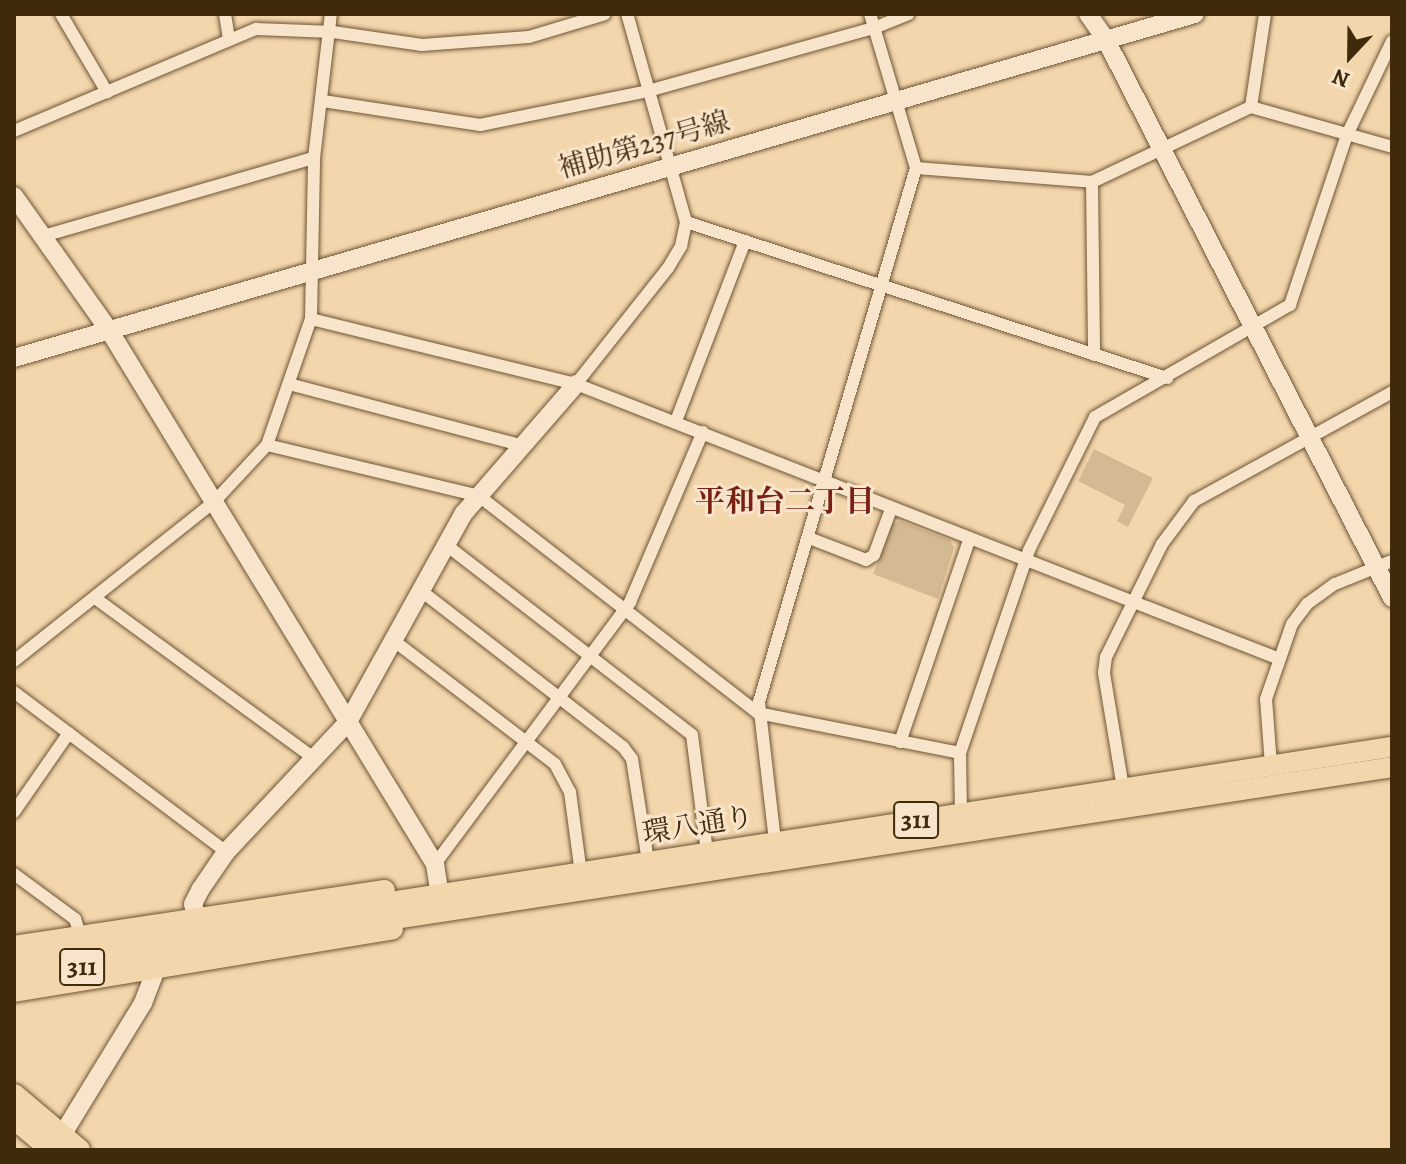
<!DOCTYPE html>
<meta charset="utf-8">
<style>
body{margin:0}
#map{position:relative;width:1406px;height:1164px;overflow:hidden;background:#f4d6ad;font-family:Alegreya,"Noto Serif JP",serif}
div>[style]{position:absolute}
.green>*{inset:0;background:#d5b992}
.roads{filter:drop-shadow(0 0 2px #6d5534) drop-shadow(0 0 2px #6d5534)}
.street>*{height:12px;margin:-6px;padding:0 6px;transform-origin:6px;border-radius:6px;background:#f8e4ca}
.secondary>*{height:18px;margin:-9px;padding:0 9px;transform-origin:9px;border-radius:9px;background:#f8e4ca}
.primary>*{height:20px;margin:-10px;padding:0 10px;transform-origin:10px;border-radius:10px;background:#f4d6ad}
.highway>*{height:22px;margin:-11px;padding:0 11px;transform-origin:11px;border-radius:11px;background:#f4d6ad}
span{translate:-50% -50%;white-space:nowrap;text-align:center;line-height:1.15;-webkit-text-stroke:6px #f8e4ca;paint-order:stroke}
.shield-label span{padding:2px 6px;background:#f8e4ca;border:2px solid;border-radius:6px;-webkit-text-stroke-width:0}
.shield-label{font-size:26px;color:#402a0c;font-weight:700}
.street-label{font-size:28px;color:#402a0c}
.neighbourhood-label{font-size:30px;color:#7a1f14;font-weight:700}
.frame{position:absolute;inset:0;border:16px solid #402a0c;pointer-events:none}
.north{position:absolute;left:1310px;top:16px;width:80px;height:80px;-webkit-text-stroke:6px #f8e4ca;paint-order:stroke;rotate:202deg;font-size:22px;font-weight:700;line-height:32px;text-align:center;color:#402a0c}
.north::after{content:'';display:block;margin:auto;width:28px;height:36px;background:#402a0c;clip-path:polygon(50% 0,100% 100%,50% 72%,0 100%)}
</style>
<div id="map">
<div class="green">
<div style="clip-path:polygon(1094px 449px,1153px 478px,1128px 527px,1117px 521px,1125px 505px,1078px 481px)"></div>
<div style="clip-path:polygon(900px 521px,950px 540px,954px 548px,938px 599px,873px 574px,893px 524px)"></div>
</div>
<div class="roads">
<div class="street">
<div style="left:61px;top:14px;width:91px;rotate:59.5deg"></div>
<div style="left:225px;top:14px;width:26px;rotate:81deg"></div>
<div style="left:323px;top:101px;width:159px;rotate:8.7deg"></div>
<div style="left:480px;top:125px;width:171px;rotate:-11.4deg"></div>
<div style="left:648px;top:91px;width:235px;rotate:-15.6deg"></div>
<div style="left:874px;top:28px;width:37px;rotate:-22deg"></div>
<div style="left:1251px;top:107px;width:94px;rotate:-81.4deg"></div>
<div style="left:14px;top:131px;width:263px;rotate:-22.9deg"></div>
<div style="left:256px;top:29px;width:77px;rotate:2.2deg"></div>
<div style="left:333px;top:32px;width:90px;rotate:8.3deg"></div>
<div style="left:422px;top:45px;width:107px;rotate:-4.3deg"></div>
<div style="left:529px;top:37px;width:79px;rotate:-16.8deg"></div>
<div style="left:916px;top:168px;width:177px;rotate:4.5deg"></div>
<div style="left:1092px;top:182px;width:176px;rotate:-25.3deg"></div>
<div style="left:1251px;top:107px;width:147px;rotate:15.8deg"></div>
<div style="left:1092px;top:182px;width:173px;rotate:89.3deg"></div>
<div style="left:686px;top:222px;width:506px;rotate:17.97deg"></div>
<div style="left:43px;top:236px;width:282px;rotate:-16.1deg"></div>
<div style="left:311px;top:319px;width:273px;rotate:13.8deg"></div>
<div style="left:576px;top:384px;width:753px;rotate:21.35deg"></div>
<div style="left:289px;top:384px;width:243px;rotate:14.8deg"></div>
<div style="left:576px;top:384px;width:148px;rotate:-51.6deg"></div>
<div style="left:668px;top:268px;width:26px;rotate:-59deg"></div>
<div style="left:681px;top:246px;width:25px;rotate:-78deg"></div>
<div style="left:686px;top:222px;width:216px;rotate:-105.8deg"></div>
<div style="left:676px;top:421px;width:193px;rotate:-69deg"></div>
<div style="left:267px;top:445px;width:218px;rotate:13.5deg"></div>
<div style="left:479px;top:496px;width:353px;rotate:37.9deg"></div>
<div style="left:758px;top:713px;width:206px;rotate:11.2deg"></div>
<div style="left:809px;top:538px;width:61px;rotate:21.1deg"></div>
<div style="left:866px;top:560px;width:9px;rotate:-32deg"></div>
<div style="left:874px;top:555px;width:49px;rotate:-69.7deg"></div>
<div style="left:445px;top:544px;width:312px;rotate:37.7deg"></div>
<div style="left:692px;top:735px;width:118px;rotate:82.7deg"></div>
<div style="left:420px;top:590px;width:257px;rotate:37.7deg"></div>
<div style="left:623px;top:747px;width:15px;rotate:53deg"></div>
<div style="left:632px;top:759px;width:103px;rotate:81.1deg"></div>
<div style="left:95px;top:598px;width:269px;rotate:36.2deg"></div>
<div style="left:393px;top:640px;width:204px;rotate:37.4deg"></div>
<div style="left:555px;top:764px;width:32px;rotate:62deg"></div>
<div style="left:570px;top:792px;width:82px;rotate:82.3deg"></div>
<div style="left:14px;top:661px;width:256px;rotate:-38.5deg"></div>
<div style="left:214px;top:502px;width:78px;rotate:-47.1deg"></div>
<div style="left:267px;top:445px;width:133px;rotate:-70.8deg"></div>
<div style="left:311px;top:319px;width:161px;rotate:-88.9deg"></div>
<div style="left:314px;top:158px;width:145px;rotate:-83.3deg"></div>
<div style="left:14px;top:692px;width:266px;rotate:37deg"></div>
<div style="left:900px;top:742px;width:213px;rotate:-71.1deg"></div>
<div style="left:1271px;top:765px;width:66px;rotate:-94.3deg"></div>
<div style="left:1266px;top:699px;width:79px;rotate:-70.9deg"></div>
<div style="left:1292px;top:624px;width:25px;rotate:-53deg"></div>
<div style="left:1307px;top:604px;width:34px;rotate:-36deg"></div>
<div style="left:1335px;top:584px;width:61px;rotate:-22deg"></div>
<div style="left:1123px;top:788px;width:117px;rotate:-99.4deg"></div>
<div style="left:1104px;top:673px;width:16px;rotate:-83deg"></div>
<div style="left:1106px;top:657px;width:126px;rotate:-63.6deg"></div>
<div style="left:1162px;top:544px;width:54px;rotate:-53.3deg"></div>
<div style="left:1194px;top:501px;width:226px;rotate:-28.8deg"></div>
<div style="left:14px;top:812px;width:96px;rotate:-55.2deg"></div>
<div style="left:961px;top:813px;width:60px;rotate:-91deg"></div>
<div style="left:960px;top:753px;width:214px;rotate:-71.2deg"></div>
<div style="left:1029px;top:550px;width:148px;rotate:-63.6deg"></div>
<div style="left:1095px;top:417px;width:225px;rotate:-29.9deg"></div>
<div style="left:1290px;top:305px;width:179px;rotate:-71.5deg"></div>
<div style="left:1347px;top:135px;width:104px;rotate:-64.4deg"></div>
<div style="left:775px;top:841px;width:140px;rotate:-96.6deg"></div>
<div style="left:759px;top:702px;width:557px;rotate:-73.62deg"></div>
<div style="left:916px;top:168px;width:161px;rotate:-106.6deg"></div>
<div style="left:435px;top:864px;width:327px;rotate:-53.3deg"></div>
<div style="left:630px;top:602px;width:185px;rotate:-66.8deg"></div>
<div style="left:14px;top:874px;width:76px;rotate:36.4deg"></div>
<div style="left:75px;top:919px;width:16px;rotate:72deg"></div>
</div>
<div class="secondary">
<div style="left:1088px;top:14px;width:32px;rotate:55deg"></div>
<div style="left:1106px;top:40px;width:627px;rotate:62.86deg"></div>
<div style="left:14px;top:196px;width:164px;rotate:54.7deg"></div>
<div style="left:109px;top:330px;width:626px;rotate:58.6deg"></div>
<div style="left:435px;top:864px;width:46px;rotate:81.2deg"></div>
<div style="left:14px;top:358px;width:1230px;rotate:-16.24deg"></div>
<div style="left:196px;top:915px;width:11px;rotate:-105deg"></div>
<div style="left:193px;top:904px;width:16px;rotate:-63deg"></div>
<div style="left:200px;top:890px;width:46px;rotate:-55.6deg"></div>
<div style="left:226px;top:852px;width:178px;rotate:-46.8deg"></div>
<div style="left:348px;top:722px;width:239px;rotate:-61deg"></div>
<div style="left:464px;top:513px;width:171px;rotate:-49deg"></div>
<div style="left:56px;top:1145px;width:167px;rotate:-58.5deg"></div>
<div style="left:143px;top:1003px;width:34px;rotate:-69deg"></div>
</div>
<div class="primary">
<div style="left:14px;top:946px;width:375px;rotate:-8.6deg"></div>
<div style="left:14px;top:960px;width:1394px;rotate:-8.79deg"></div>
<div style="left:14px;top:977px;width:1394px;rotate:-8.66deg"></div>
<div style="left:14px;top:992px;width:384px;rotate:-9.4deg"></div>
</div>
<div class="highway">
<div style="left:14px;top:1095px;width:85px;rotate:40.2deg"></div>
<div style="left:14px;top:1118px;width:50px;rotate:40.1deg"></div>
</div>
</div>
<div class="shield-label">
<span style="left:916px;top:820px">311</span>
<span style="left:82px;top:967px">311</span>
</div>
<div class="street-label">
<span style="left:644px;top:145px;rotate:-16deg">補助第237号線</span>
<span style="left:698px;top:825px;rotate:-9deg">環八通り</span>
</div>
<div class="neighbourhood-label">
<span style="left:785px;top:501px">平和台二丁目</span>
</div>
<div class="frame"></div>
<div class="north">N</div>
</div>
